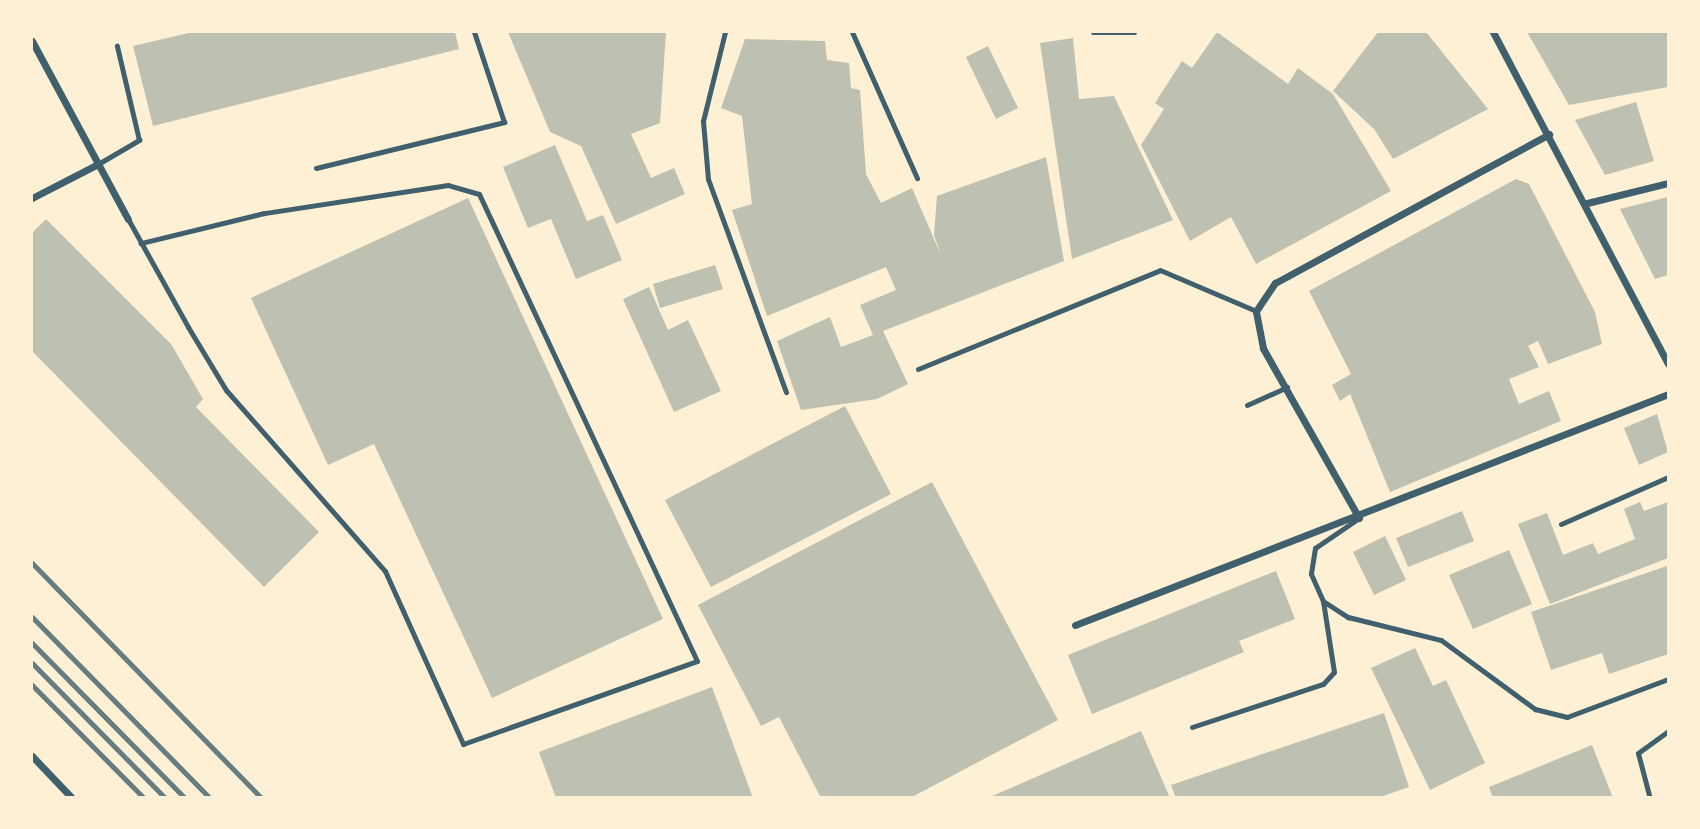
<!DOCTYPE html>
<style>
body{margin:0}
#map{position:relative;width:1700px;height:829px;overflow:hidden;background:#fdf0d5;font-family:Montserrat,sans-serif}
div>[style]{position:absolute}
.building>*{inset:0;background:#bec0b2}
.service>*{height:5px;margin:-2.5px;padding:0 2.5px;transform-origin:2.5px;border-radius:2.5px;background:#3f606c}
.minor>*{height:7px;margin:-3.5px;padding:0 3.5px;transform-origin:3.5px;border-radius:3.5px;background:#3f606c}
.rail>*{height:5px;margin:-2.5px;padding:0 2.5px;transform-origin:2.5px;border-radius:2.5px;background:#657d81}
span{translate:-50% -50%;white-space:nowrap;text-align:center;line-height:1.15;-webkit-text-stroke:7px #fdf0d5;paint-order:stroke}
.frame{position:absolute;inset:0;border:33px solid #fdf0d5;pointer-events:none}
</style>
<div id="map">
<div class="building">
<div style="clip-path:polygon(193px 32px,455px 32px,459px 49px,153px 126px,133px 46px)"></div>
<div style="clip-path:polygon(508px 32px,666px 32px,660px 123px,631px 134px,651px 178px,674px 168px,685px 194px,616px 224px,581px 146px,550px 132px)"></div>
<div style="clip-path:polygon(1217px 32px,1288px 84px,1298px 68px,1333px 94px,1391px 191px,1256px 264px,1231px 217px,1190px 241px,1141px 145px,1164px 109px,1155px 103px,1182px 61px,1192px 68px)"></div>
<div style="clip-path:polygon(1378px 32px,1426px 32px,1488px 109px,1393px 159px,1374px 129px,1333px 91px)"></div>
<div style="clip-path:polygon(1527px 32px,1668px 32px,1668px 87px,1569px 105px)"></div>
<div style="clip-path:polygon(1073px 38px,1079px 99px,1114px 96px,1173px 220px,1072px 259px,1040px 43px)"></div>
<div style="clip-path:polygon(745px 39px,825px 41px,827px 60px,849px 63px,851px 88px,860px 90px,866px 174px,881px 203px,912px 188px,941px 255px,934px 235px,937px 196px,1046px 157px,1064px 261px,883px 331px,908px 384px,877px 399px,801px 410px,777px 341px,830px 317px,841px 347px,873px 335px,860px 305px,896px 290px,886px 267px,767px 316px,732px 210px,752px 204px,742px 116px,721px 108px)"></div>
<div style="clip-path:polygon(988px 46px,1018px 108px,996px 119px,966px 57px)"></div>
<div style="clip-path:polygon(1636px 102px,1654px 161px,1605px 175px,1575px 120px)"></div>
<div style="clip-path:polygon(555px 145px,587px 221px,603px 215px,622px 260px,576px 279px,551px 219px,528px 228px,503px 167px)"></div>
<div style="clip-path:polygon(1516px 179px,1529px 184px,1595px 312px,1602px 344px,1548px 364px,1538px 341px,1528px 346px,1539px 367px,1509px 379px,1519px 404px,1549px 391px,1561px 421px,1390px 492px,1350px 394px,1340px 401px,1332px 385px,1351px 374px,1309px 291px)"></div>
<div style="clip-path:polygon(1668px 197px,1668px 275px,1655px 279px,1620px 209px)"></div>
<div style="clip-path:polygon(468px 198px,663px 619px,492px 698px,374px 444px,328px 465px,251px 298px)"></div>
<div style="clip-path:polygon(46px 219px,171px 344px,203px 399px,196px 407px,319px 532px,264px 587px,32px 351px,32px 233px)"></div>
<div style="clip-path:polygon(715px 265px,723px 289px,660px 308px,653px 284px)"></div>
<div style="clip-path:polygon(649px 287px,668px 330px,688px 320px,721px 391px,674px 412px,623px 299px)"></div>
<div style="clip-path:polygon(845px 406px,891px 494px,711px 587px,665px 500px)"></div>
<div style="clip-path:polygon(1657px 414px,1668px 452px,1639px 465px,1624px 428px)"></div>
<div style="clip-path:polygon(932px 482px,1058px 720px,910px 798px,821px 798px,779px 717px,761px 726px,698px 605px)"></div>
<div style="clip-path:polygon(1640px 502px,1644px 511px,1668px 502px,1668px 558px,1550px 604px,1518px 524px,1547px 513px,1563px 555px,1593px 543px,1598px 554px,1635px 539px,1624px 509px)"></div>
<div style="clip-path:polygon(1462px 511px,1474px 541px,1408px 567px,1396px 538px)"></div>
<div style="clip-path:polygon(1385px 536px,1406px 580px,1374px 595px,1353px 552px)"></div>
<div style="clip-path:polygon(1509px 550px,1532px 604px,1473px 629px,1449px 575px)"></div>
<div style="clip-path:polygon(1667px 566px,1668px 654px,1609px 674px,1602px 653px,1551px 670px,1531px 612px)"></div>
<div style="clip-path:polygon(1276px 571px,1295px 619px,1239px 641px,1244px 652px,1092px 714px,1068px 655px)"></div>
<div style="clip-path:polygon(1415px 648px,1433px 686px,1446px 680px,1485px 763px,1430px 790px,1371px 668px)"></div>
<div style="clip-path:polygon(712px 687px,753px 798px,556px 798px,539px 752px)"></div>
<div style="clip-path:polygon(1384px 713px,1409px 787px,1377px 798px,1176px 798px,1171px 785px)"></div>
<div style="clip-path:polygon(1141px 731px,1170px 798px,988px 798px)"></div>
<div style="clip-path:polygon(1592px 745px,1613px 798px,1493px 798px,1489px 787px)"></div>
</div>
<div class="service">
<div style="left:725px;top:32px;width:92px;rotate:103.9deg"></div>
<div style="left:703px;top:121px;width:58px;rotate:85.1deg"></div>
<div style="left:708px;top:179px;width:227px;rotate:69.9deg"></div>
<div style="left:852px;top:32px;width:160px;rotate:66deg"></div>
<div style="left:1093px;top:32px;width:41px"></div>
<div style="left:98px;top:164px;width:48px;rotate:-30.3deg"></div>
<div style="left:139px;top:140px;width:97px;rotate:-103.2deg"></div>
<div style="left:316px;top:168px;width:194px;rotate:-13.7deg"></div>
<div style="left:504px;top:122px;width:95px;rotate:-108.4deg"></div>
<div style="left:128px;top:219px;width:124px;rotate:60.9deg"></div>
<div style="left:188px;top:327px;width:74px;rotate:58.9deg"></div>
<div style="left:226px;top:390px;width:241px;rotate:48.7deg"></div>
<div style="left:385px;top:571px;width:190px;rotate:65.7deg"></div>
<div style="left:463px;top:744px;width:248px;rotate:-19.5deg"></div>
<div style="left:697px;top:661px;width:515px;rotate:-115.02deg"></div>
<div style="left:479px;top:194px;width:32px;rotate:-164deg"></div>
<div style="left:448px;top:185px;width:186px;rotate:171.3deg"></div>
<div style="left:264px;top:213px;width:127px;rotate:166.3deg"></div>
<div style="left:918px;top:369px;width:261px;rotate:-22.2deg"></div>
<div style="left:1160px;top:270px;width:104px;rotate:23.1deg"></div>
<div style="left:1247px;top:405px;width:44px;rotate:-24.2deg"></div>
<div style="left:1359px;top:518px;width:53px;rotate:145.7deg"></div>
<div style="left:1315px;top:548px;width:26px;rotate:99deg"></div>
<div style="left:1311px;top:574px;width:30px;rotate:66deg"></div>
<div style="left:1323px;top:601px;width:30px;rotate:33deg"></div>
<div style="left:1348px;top:617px;width:96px;rotate:13.9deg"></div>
<div style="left:1441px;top:640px;width:117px;rotate:36.3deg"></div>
<div style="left:1535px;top:709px;width:33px;rotate:14deg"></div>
<div style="left:1567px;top:717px;width:108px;rotate:-20.6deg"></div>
<div style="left:1561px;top:524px;width:117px;rotate:-23.7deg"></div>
<div style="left:1192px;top:727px;width:138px;rotate:-18.2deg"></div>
<div style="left:1323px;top:684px;width:16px;rotate:-47deg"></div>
<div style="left:1334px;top:672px;width:72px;rotate:-98.8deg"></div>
<div style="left:1649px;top:795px;width:43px;rotate:-104.7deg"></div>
<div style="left:1638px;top:753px;width:37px;rotate:-36deg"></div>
</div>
<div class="minor">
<div style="left:1493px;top:32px;width:375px;rotate:62.2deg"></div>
<div style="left:32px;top:41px;width:202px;rotate:61.7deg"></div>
<div style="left:32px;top:198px;width:74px;rotate:-27.3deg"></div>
<div style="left:1587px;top:203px;width:83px;rotate:-13.9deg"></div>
<div style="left:1359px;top:518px;width:195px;rotate:-119.5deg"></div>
<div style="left:1263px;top:348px;width:38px;rotate:-101deg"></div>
<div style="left:1256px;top:311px;width:34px;rotate:-56deg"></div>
<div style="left:1275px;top:283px;width:312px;rotate:-28.5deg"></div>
<div style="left:1075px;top:625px;width:636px;rotate:-21.28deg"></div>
<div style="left:32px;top:756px;width:58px;rotate:46.4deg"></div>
</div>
<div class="rail">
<div style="left:32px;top:563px;width:328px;rotate:45.7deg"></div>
<div style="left:32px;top:617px;width:254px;rotate:45.5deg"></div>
<div style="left:32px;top:643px;width:218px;rotate:45.4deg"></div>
<div style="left:32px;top:663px;width:190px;rotate:45.4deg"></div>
<div style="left:32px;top:685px;width:159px;rotate:45.3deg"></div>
</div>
<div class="frame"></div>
</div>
